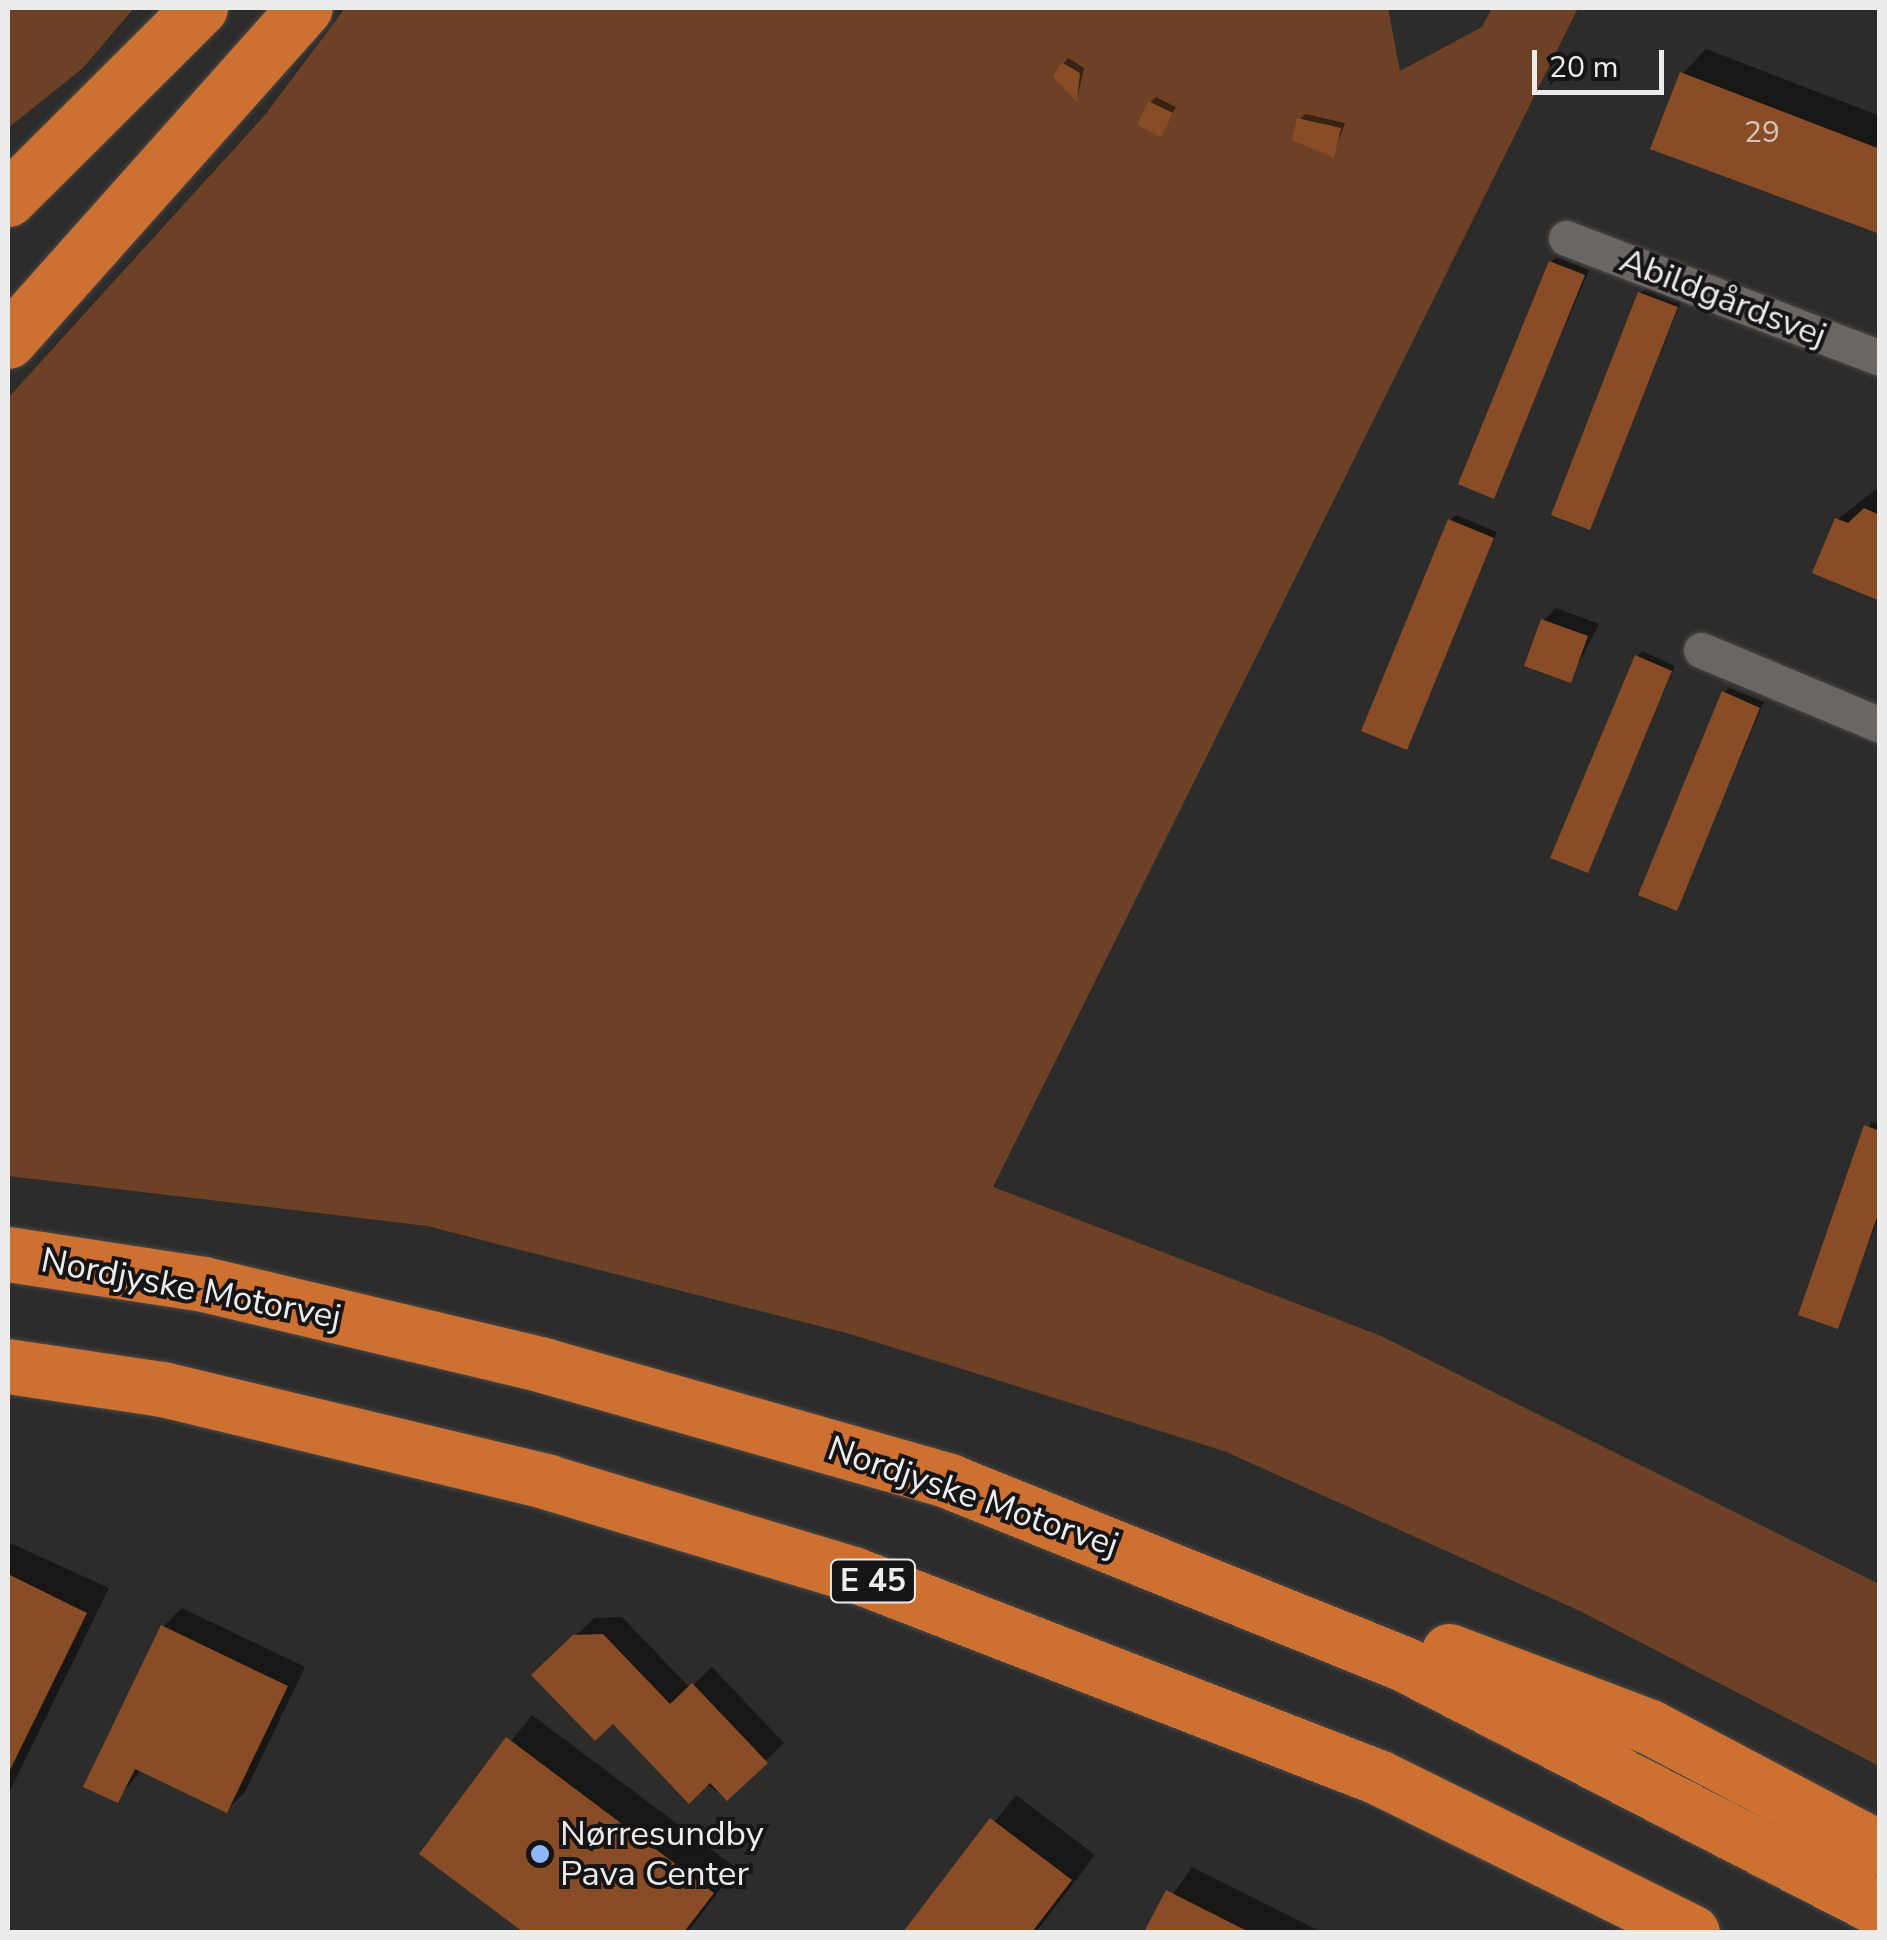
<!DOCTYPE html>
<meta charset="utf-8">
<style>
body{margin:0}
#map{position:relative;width:1887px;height:1940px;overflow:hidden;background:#2e2c2a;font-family:"Nunito Sans",sans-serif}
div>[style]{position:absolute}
.green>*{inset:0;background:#6d4125}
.shadow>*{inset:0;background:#0007}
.building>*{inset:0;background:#884d26}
.roads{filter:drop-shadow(0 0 2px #4a4847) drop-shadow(0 0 2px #4a4847)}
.minor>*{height:35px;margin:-17.5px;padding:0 17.5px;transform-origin:17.5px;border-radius:17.5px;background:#696664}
.motorway>*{height:55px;margin:-27.5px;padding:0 27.5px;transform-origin:27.5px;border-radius:27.5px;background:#cc7131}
.dots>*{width:28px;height:28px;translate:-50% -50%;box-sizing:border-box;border:5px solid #161414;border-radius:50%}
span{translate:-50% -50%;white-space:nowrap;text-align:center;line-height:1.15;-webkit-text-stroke:8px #161414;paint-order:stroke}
.number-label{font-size:30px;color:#d4c4ba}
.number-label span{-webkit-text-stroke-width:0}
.shield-label span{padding:2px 8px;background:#161414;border:2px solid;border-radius:8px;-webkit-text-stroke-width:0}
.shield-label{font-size:32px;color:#eeeceb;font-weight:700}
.street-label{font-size:35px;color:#eeeceb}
.poi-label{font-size:35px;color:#eeeceb}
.left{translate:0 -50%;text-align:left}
.frame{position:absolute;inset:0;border:10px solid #eeeceb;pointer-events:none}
.scale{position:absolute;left:1532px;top:50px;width:132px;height:45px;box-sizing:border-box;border:5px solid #eeeceb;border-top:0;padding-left:12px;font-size:30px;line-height:35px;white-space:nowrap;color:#eeeceb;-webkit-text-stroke:8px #161414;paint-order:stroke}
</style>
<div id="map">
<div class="green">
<div style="clip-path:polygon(8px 8px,134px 8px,83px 68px,8px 128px)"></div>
<div style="clip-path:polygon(345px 8px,1388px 8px,1400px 71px,1482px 27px,1492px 8px,1578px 8px,993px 1187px,1381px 1336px,1879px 1584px,1879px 1766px,1580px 1611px,1224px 1451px,850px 1334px,427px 1226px,8px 1176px,8px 398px,265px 115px)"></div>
</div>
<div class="shadow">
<div style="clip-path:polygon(1706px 49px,1880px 116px,1880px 231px,1682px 74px)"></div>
<div style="clip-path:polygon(1068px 58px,1084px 68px,1077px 99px,1063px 64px)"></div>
<div style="clip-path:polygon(1156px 97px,1176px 107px,1161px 134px,1150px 103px)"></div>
<div style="clip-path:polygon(1305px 114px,1345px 123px,1333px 155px,1300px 119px)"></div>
<div style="clip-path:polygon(1557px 257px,1589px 270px,1493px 496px,1551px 262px)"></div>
<div style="clip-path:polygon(1646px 288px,1681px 302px,1590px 527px,1640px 293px)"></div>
<div style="clip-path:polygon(1880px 486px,1880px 598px,1838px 519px)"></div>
<div style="clip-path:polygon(1456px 515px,1497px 532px,1406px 747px,1450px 520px)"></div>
<div style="clip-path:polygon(1556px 608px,1599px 624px,1570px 680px,1544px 620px)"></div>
<div style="clip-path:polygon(1642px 651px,1675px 666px,1587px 870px,1637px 657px)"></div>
<div style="clip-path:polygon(1729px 688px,1764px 702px,1676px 908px,1724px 693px)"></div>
<div style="clip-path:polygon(1871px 1121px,1880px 1124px,1880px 1214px,1837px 1326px)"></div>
<div style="clip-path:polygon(8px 1542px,109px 1588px,8px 1795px)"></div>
<div style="clip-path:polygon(182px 1608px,305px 1667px,245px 1792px,227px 1810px,142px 1769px,117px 1800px,163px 1627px)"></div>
<div style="clip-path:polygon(622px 1617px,690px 1688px,712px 1667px,784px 1743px,727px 1798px,535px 1675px,594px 1618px)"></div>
<div style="clip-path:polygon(532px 1715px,736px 1868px,688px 1932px,527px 1932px,422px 1854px)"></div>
<div style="clip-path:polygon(1016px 1795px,1095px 1855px,1036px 1932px,906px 1932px)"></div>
<div style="clip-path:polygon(1192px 1867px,1321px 1932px,1147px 1932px)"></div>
</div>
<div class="building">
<div style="clip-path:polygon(1061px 62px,1080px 73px,1077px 102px,1053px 77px)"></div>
<div style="clip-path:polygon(1680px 72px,1880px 149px,1880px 234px,1650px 149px)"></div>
<div style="clip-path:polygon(1148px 101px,1173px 113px,1161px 137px,1137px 125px)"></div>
<div style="clip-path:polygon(1297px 118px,1341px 128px,1334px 158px,1292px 140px)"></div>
<div style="clip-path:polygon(1549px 261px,1585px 275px,1494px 499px,1458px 484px)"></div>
<div style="clip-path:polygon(1638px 292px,1678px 307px,1590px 530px,1551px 515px)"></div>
<div style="clip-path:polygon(1864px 508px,1880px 515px,1880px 601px,1812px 573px,1835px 518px,1848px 523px)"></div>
<div style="clip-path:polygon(1448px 519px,1494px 538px,1407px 750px,1361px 731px)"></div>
<div style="clip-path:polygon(1541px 619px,1588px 636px,1571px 683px,1524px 666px)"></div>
<div style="clip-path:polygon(1635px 655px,1672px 671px,1588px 873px,1550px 858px)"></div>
<div style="clip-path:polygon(1722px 691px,1760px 708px,1677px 911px,1638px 895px)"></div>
<div style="clip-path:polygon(1864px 1125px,1880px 1131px,1880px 1209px,1838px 1329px,1798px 1315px)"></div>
<div style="clip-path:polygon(8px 1574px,87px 1613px,8px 1774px)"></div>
<div style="clip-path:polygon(161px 1625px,288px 1686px,227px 1813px,135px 1769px,118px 1803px,83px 1787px)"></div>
<div style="clip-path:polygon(603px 1634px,670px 1704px,692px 1683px,768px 1763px,727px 1801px,710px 1783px,689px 1804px,613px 1724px,595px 1741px,531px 1675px,573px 1635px)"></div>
<div style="clip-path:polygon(506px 1737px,714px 1893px,684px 1932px,523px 1932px,419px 1854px)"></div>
<div style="clip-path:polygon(990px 1818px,1072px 1880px,1032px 1932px,903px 1932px)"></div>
<div style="clip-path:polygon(1166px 1890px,1249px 1932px,1144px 1932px)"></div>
</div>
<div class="roads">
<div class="minor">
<div style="left:1566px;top:238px;width:336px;rotate:20.9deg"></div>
<div style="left:1701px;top:650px;width:194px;rotate:22.7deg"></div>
</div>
<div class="motorway">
<div style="left:8px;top:199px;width:271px;rotate:-44.9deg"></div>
<div style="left:8px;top:341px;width:446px;rotate:-48.3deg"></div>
<div style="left:8px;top:1254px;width:198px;rotate:8.7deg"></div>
<div style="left:204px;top:1284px;width:349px;rotate:13.4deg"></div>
<div style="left:543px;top:1365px;width:422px;rotate:15.9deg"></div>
<div style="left:949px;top:1481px;width:490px;rotate:21.9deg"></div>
<div style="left:1404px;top:1664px;width:535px;rotate:27.24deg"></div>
<div style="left:8px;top:1366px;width:156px;rotate:8.5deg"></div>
<div style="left:162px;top:1389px;width:397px;rotate:13.5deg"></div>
<div style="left:548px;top:1482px;width:319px;rotate:16.8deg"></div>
<div style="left:853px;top:1574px;width:563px;rotate:21.14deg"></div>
<div style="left:1378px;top:1777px;width:350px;rotate:26.3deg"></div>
<div style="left:1449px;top:1651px;width:215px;rotate:20.7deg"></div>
<div style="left:1650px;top:1727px;width:260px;rotate:27.9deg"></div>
</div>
</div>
<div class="dots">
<div style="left:540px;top:1854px;background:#92b7fd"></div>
</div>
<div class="number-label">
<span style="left:1762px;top:133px">29</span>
</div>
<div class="shield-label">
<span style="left:873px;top:1581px">E 45</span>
</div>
<div class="street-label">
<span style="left:1723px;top:298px;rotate:21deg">Abildgårdsvej</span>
<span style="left:191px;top:1289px;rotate:11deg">Nordjyske Motorvej</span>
<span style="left:973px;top:1497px;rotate:19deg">Nordjyske Motorvej</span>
</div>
<div class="poi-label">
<span class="left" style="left:560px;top:1854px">Nørresundby<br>Pava Center</span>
</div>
<div class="frame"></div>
<div class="scale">20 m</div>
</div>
